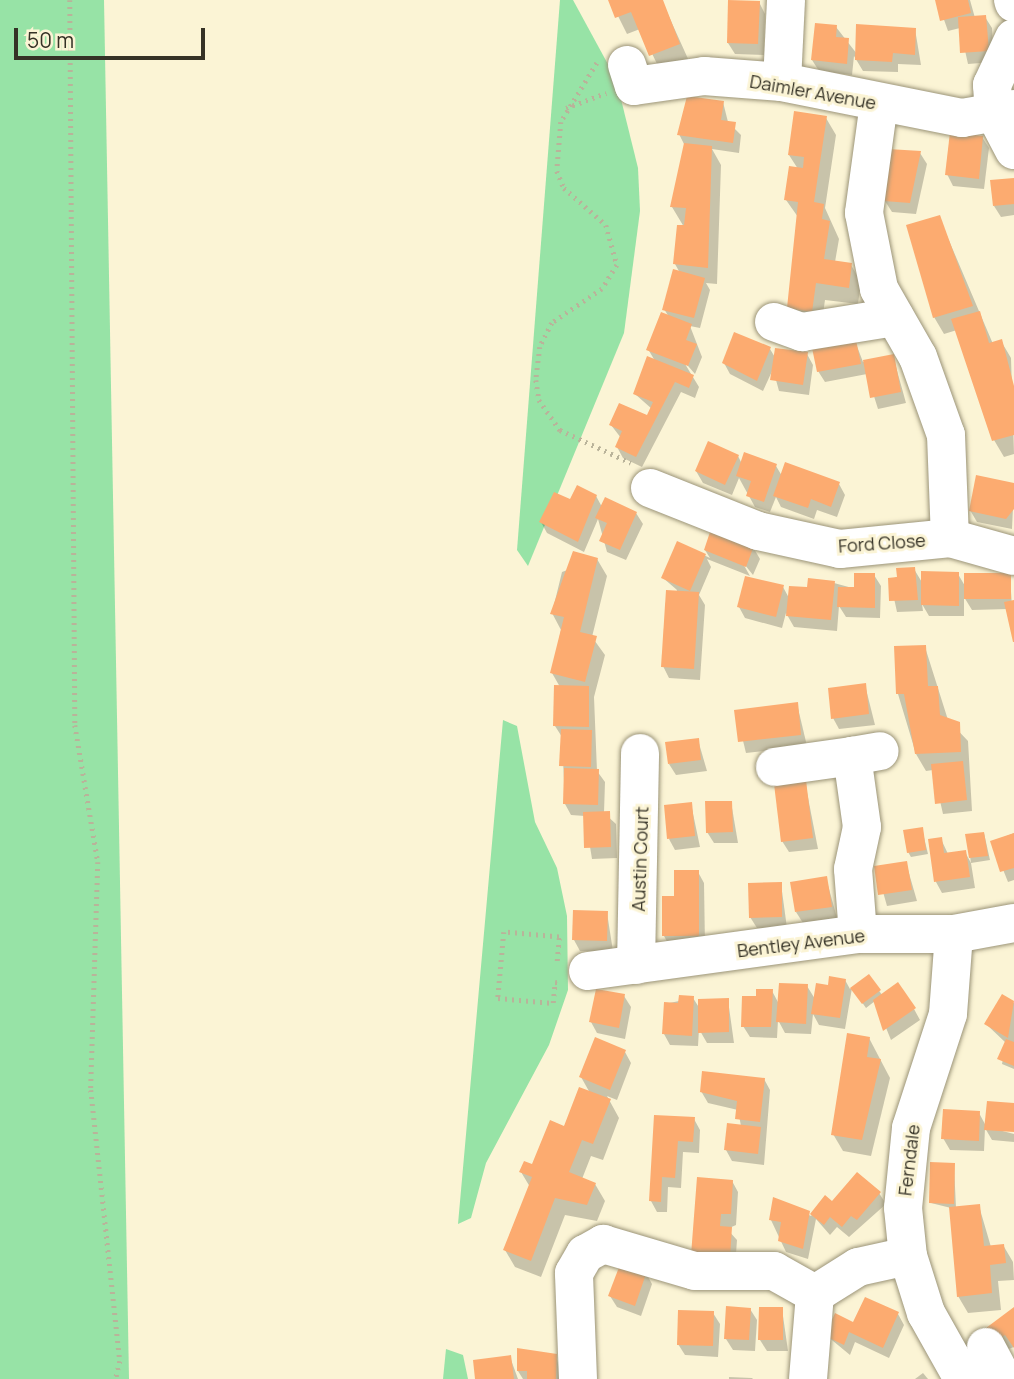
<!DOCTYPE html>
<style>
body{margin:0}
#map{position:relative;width:1014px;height:1379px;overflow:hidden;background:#fbf4d5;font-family:Manrope,sans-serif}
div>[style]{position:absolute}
.green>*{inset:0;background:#97e3a6}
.shadow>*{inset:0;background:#0003}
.building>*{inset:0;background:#fcab70}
.path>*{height:4.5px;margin-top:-2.25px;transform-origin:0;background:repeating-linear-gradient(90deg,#b9b39a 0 2px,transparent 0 7px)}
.roads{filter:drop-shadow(0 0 2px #9b9478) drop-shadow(0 0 2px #9b9478)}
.minor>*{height:38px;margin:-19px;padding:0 19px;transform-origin:19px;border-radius:19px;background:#fff}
span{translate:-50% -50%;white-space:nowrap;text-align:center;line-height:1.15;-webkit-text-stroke:6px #fbf4d5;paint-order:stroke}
.street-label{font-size:18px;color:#353226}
.scale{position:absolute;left:14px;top:28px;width:191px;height:32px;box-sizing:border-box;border:4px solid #353226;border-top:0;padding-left:9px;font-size:21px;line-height:24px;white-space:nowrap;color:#353226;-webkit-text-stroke:5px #fbf4d5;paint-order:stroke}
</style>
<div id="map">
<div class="green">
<div style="clip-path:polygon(0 0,104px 0,129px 1379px,0 1379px)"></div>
<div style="clip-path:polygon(560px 0,573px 0,616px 79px,638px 168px,640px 211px,624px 333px,528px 566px,517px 550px)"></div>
<div style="clip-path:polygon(503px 720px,517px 726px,535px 822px,557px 868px,567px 916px,568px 990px,549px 1045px,486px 1163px,471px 1218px,458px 1224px)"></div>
<div style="clip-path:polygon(446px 1349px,463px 1355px,468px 1379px,443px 1379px)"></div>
</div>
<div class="shadow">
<div style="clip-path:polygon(610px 0,662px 1px,689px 61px,661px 72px,640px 29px,627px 34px)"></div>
<div style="clip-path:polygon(937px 0,970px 0,975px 18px,985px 17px,992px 28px,994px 62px,968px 64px,960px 28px,948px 31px)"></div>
<div style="clip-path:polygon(759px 2px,765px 14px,764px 55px,735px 54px,728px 43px)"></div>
<div style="clip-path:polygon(836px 27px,857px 54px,915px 29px,921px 65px,898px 64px,898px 72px,863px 71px,854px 56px,852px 75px,819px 71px,812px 60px)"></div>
<div style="clip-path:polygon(723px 102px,728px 122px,741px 135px,739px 153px,712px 149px,721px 165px,717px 284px,706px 283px,710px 290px,700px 328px,690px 326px,702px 357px,695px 374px,682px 359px,699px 387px,695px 398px,681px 392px,642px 467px,623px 458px,617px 447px,621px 438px,611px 425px,648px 418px,652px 409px,635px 394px,655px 361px,648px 349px,669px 317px,664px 309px,680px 273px,675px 264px,684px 227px,672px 207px,685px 146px,679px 134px)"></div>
<div style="clip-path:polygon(826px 118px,836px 135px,825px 208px,839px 239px,835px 262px,851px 265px,861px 282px,858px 304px,825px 300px,821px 328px,789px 307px,798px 217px,786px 200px,798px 169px,789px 155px)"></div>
<div style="clip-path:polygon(982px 137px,989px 148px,984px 189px,953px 186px,947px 174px)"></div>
<div style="clip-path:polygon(920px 153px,927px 164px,916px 214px,892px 212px,885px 201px)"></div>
<div style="clip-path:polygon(1014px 179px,1014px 215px,1001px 217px,994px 206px)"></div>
<div style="clip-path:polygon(939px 217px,993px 344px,1001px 341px,1011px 358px,1014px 454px,1004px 457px,994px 440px,957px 330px,944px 334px,934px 317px)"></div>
<div style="clip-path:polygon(855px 341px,863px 362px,893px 356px,906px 403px,878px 409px,867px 374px,825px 382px,818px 371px)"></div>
<div style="clip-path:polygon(770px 349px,776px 359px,807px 354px,813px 365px,809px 395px,779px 391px,773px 369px,763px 391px,730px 374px,724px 363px)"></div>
<div style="clip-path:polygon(738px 456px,742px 464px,776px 466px,782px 476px,839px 484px,845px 495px,837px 517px,817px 510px,814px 519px,781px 507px,776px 497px,770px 512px,755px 507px,739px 478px,732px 495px,703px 483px,696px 471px)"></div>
<div style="clip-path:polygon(1014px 485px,1012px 529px,977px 522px,970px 510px)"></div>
<div style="clip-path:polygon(596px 496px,602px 507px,636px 513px,643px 524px,626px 560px,607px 552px,598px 519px,584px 552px,547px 533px,541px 522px,570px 502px)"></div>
<div style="clip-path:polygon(678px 543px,710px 558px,705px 550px,753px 547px,760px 559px,753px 575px,741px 560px,750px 576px,707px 559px,711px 567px,699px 595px,705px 605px,700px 680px,669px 678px,663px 666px,677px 590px,662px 577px)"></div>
<div style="clip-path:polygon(597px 559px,607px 576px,592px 637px,605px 655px,594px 697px,597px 771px,605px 782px,604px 813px,616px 824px,617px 858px,592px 859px,585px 816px,571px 815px,565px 804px,562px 737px,555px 726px,560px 687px,552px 673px,561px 630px,552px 613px,562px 572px)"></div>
<div style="clip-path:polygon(914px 569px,923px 584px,958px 574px,965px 586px,1010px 575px,1014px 640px,1008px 609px,972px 610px,964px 597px,964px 616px,929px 616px,922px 604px,923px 611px,897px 612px,890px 580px)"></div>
<div style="clip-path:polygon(874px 575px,881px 586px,880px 618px,846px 617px,839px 606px,837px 631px,794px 627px,786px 613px,782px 628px,745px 618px,739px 607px,783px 587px,789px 598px,834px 583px,856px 589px)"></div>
<div style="clip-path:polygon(925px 647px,948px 720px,968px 741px,972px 811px,943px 814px,933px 770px,926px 771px,916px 754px,898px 694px)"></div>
<div style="clip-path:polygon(865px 685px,875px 725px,839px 729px,833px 718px)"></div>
<div style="clip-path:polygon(797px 704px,807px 746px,746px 753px,736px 712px)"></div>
<div style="clip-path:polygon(698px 740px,707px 771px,676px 775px,669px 764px)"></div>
<div style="clip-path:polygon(805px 782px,818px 849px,789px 852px,782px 841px)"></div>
<div style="clip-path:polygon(731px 802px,738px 843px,714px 843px,707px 832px)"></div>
<div style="clip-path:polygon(691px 804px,700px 847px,675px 850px,669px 839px)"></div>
<div style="clip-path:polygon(922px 829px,928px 854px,911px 857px,908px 852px)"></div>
<div style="clip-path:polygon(984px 833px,990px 860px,971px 863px,975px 888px,942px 893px,936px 882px,941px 839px,948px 854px,965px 852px,971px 863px,967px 836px)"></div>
<div style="clip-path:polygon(1014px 833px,1014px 880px,1008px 882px,992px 842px)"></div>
<div style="clip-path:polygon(906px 863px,917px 901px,887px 906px,876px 867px)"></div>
<div style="clip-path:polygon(698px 872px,704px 883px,705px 947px,670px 947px,664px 936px,676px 898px)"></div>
<div style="clip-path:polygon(826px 878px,837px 918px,803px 923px,796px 912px)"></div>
<div style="clip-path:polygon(781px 884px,787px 928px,757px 928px,750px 917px)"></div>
<div style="clip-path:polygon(607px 913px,613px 951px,580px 951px,574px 940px)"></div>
<div style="clip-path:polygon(869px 976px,882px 995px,914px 1009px,920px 1020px,891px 1040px,875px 1001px,866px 1008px,852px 988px,845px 1029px,819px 1025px,813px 1014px,811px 1034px,785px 1033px,778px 1020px,777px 1038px,750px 1037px,743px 1026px,757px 998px,772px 991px,779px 1004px,807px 986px,815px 999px,829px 987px,845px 980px,850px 989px)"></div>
<div style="clip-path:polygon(624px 996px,631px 1007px,625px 1039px,597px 1033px,591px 1022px)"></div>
<div style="clip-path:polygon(1002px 996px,1014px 1003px,1014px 1069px,1002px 1064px,1006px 1043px,986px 1024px)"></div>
<div style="clip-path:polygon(693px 998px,700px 1009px,728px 1000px,734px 1043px,707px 1043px,699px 1029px,698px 1046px,670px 1045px,664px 1034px,665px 1004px)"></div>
<div style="clip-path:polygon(869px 1038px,890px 1078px,871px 1156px,843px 1151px,833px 1134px)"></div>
<div style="clip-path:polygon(625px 1052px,631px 1063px,617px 1100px,607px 1096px,619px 1118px,603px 1160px,591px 1156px,582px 1179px,595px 1184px,605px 1201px,597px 1221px,565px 1215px,541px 1277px,515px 1267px,505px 1250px,530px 1187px,521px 1172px,533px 1166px,590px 1093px,581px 1077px)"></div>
<div style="clip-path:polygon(764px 1079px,770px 1090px,764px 1165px,732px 1161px,726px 1150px,741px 1126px,738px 1110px,708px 1103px,701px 1091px)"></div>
<div style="clip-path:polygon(1014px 1105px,1014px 1130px,991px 1128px,1014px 1134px,1014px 1142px,992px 1140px,985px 1128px,984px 1151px,950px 1150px,943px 1138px,979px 1113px,986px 1126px)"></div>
<div style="clip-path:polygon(656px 1116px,694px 1119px,700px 1130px,699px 1153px,683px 1152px,681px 1188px,668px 1187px,667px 1212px,657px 1212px,651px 1201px)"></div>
<div style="clip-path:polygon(954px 1165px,956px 1208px,979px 1206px,991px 1247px,1003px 1245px,1013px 1262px,1014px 1280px,998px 1281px,1001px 1310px,968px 1313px,958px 1296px,951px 1208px,931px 1203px)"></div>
<div style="clip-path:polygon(698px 1179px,732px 1181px,738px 1192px,736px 1225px,727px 1229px,737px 1240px,735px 1268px)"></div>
<div style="clip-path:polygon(879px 1193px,886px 1204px,849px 1237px,837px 1227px,830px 1235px,816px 1219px,808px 1259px,786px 1252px,771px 1220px,775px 1199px,811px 1216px,826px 1198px,832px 1203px)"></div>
<div style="clip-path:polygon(646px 1273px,652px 1284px,641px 1316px,617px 1307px,610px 1296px)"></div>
<div style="clip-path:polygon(750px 1309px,757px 1320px,755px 1351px,733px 1350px,726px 1339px)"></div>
<div style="clip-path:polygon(782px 1309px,788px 1351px,767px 1351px,760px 1340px)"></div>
<div style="clip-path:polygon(1014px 1310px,1014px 1347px,1003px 1351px,995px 1339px)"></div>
<div style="clip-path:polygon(713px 1313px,720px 1324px,718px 1357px,685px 1355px,678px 1344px)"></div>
<div style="clip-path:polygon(898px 1314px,904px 1325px,889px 1358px,855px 1342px,850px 1355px,827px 1336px)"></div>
<div style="clip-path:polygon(556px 1356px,562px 1379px,523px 1379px,518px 1371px)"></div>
<div style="clip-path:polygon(510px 1357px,518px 1379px,477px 1379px)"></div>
<div style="clip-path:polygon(923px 1373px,928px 1379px,915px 1379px)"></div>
<div style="clip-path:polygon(729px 1377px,752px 1378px,753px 1379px,729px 1379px)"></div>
</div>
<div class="building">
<div style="clip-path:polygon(608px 0,663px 0,680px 44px,649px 56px,631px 12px,615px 18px)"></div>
<div style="clip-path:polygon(728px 0,760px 1px,758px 44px,727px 43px)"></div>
<div style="clip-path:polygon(935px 0,968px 0,971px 13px,940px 21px)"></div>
<div style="clip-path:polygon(986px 15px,989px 51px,960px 53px,958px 17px)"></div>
<div style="clip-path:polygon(815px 23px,837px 25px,836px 37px,849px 38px,847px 64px,811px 60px)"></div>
<div style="clip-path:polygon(856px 24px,916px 28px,915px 55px,893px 53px,892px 62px,855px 60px)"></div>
<div style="clip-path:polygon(687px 96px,724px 101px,721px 120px,736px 122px,733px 143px,677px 135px)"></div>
<div style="clip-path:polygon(794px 111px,827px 116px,814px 202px,824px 204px,822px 219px,830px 221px,824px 259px,852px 263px,849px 288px,816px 283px,812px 312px,787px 308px,798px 202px,784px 200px,789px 166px,803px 168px,804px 157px,788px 155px)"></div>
<div style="clip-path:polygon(950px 132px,983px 136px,979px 179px,945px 175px)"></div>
<div style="clip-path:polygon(684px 143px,712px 146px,708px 268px,673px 264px,677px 225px,684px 225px,686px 208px,670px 207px)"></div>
<div style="clip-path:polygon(888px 149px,921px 151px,910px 203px,884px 201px)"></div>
<div style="clip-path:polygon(1014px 178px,1014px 204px,993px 206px,990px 180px)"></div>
<div style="clip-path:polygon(940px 215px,973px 306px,933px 318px,906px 225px)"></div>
<div style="clip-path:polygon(673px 269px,705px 278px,694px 318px,662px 310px)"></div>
<div style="clip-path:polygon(980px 311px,989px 343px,1002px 339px,1014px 386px,1014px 435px,992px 441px,951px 319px)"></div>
<div style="clip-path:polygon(661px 312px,692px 324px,686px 340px,697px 344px,688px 366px,646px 350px)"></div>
<div style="clip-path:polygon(734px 332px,771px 347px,757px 381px,722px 363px)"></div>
<div style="clip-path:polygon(856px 340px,861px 364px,817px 372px,812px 348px)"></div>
<div style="clip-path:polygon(775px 348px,808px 352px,803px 385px,770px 380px)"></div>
<div style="clip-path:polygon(894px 354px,901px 392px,870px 398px,863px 360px)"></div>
<div style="clip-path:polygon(647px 356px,694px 375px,689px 388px,675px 382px,636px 457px,615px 447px,622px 431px,609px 425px,619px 403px,647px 415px,653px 402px,633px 394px)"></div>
<div style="clip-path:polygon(708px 441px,739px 455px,725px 485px,695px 471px)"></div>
<div style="clip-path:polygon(744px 452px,777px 464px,764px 502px,746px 496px,751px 481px,736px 476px)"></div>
<div style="clip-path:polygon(785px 462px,840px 482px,831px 507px,811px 499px,808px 508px,773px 496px)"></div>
<div style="clip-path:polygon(976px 475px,1014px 483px,1014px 509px,1006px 519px,969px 511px)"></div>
<div style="clip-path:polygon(577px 485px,597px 495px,578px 542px,539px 522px,554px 492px,570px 499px)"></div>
<div style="clip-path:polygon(605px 497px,637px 512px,620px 550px,599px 541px,607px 523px,595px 518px)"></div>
<div style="clip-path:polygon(711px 529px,754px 546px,746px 567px,704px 550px)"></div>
<div style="clip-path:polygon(677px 541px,706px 554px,690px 591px,661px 578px)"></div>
<div style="clip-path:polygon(573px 551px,598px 558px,580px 632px,597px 636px,585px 682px,550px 673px,564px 617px,550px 614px)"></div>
<div style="clip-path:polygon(915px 567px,918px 600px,889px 601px,888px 578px,897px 577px,896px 568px)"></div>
<div style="clip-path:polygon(921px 571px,959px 572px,959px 606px,921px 605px)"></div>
<div style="clip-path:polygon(854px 573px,875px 573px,875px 608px,837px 607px,838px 587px,854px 587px)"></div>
<div style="clip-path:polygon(964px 573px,1011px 573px,1011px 599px,964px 599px)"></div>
<div style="clip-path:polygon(745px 576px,784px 585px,776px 617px,737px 607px)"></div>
<div style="clip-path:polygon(808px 578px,835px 581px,831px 620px,786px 616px,789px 586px,807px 587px)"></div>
<div style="clip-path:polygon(666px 590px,699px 592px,694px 669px,661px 667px)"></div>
<div style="clip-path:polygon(1014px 600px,1014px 642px,1013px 642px,1004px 602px)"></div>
<div style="clip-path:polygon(926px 645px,928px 686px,938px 686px,940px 715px,960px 722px,961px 752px,915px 754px,904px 694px,896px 694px,894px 646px)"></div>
<div style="clip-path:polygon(866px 683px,869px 714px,831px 719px,828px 688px)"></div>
<div style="clip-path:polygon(554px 685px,589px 686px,589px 727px,553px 726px)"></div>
<div style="clip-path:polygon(798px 702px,801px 735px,738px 742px,734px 710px)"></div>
<div style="clip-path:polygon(561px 729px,592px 730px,591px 767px,559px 766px)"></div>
<div style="clip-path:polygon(699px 738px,701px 760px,668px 764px,665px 742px)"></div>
<div style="clip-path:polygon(963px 761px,967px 800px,935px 804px,931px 764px)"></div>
<div style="clip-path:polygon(564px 768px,599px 769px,598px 805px,563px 804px)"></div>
<div style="clip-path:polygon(806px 780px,813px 838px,781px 842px,774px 784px)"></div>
<div style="clip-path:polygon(705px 801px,732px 801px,733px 832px,706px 833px)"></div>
<div style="clip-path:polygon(692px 802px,695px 836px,667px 839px,664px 805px)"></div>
<div style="clip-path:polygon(610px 811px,611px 847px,584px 848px,583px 812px)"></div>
<div style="clip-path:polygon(923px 827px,926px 850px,907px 853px,903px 830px)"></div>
<div style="clip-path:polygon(984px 832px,988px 856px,969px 858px,965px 834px)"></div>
<div style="clip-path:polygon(1014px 833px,1014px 868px,1000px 872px,990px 841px)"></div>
<div style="clip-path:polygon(942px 837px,944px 853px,966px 850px,970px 877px,934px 882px,928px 839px)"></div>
<div style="clip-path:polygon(907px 861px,912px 890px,878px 895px,874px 866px)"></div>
<div style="clip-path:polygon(674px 870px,699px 870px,699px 936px,662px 936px,662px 896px,674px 896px)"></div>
<div style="clip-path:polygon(827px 876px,832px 907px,795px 912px,790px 882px)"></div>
<div style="clip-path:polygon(782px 882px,782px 917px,749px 918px,748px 883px)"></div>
<div style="clip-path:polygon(573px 910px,608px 911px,607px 941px,572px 940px)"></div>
<div style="clip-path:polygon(869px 974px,881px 990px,862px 1004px,850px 988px)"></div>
<div style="clip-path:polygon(829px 976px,846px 979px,840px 1018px,811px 1014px,816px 983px,828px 985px)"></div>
<div style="clip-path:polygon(898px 982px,916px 1008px,883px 1031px,873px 1000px)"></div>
<div style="clip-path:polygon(779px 983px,808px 984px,806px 1024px,776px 1022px)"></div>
<div style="clip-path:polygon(596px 989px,625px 994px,619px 1028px,589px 1022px)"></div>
<div style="clip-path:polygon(756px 989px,773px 989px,771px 1027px,741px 1027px,742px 996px,756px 996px)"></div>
<div style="clip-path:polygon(1002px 994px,1014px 1001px,1008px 1038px,984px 1024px)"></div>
<div style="clip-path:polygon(679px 995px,694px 996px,692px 1036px,662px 1034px,664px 1002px,678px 1003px)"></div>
<div style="clip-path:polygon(729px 998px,729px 1032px,698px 1033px,698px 999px)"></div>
<div style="clip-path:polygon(847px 1033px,870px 1037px,867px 1057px,881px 1059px,862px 1140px,831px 1135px)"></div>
<div style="clip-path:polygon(595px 1037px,626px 1050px,610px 1090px,579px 1077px)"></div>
<div style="clip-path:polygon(1006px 1039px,1014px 1042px,1014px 1066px,997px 1059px)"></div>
<div style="clip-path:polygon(702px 1071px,765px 1078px,760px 1122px,735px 1119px,737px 1101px,700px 1092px)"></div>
<div style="clip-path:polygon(579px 1087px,611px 1099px,593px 1144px,582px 1140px,569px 1172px,596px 1183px,587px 1205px,555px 1198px,531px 1261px,503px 1250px,532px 1177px,519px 1172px,524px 1161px,532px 1164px,550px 1120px,564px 1126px)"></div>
<div style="clip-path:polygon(987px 1101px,1014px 1103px,1014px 1132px,984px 1130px)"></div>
<div style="clip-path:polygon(943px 1109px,980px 1111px,979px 1141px,941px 1139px)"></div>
<div style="clip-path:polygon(654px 1115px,695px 1117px,693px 1142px,678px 1141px,675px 1178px,662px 1177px,661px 1202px,649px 1201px)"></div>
<div style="clip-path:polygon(727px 1123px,761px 1127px,758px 1154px,724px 1150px)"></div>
<div style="clip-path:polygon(930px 1162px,955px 1163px,954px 1204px,929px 1203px)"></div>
<div style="clip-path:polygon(857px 1172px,881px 1192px,857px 1220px,851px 1216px,842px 1227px,830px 1217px,824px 1225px,810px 1214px,825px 1195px,832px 1201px)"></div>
<div style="clip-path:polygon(697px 1177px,733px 1180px,731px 1214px,721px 1214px,720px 1226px,732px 1227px,730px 1258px,691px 1255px)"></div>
<div style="clip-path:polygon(773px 1197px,810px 1211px,803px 1249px,778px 1241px,781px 1222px,769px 1220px)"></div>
<div style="clip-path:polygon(980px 1204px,984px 1246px,1004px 1244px,1006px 1263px,990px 1265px,992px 1293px,957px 1297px,949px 1207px)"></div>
<div style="clip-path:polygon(621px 1262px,647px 1271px,635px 1306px,608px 1296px)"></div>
<div style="clip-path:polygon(865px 1297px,899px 1312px,883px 1348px,849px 1332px,844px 1345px,825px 1336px,835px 1313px,853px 1322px)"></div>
<div style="clip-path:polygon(726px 1306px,751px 1308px,749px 1340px,724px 1339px)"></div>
<div style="clip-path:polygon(759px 1307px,783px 1307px,783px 1340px,758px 1340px)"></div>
<div style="clip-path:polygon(1014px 1307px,1014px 1348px,1005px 1335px,996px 1341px,986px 1328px)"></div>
<div style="clip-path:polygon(678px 1310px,714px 1311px,713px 1346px,677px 1345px)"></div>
<div style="clip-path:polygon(517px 1348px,557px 1354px,556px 1379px,527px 1379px,527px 1371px,517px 1371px)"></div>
<div style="clip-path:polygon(511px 1355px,514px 1379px,475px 1379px,473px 1360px)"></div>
</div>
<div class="path">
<div style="left:70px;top:0;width:725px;rotate:89.6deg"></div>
<div style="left:75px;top:725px;width:139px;rotate:80.5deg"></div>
<div style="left:98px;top:862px;width:228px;rotate:91.8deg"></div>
<div style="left:91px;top:1090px;width:273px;rotate:83.9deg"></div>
<div style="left:120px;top:1361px;width:18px;rotate:103deg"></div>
<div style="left:597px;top:63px;width:69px;rotate:121.4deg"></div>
<div style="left:561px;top:122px;width:49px;rotate:94.7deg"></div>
<div style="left:557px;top:171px;width:18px;rotate:68deg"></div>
<div style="left:564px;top:188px;width:56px;rotate:41.4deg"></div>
<div style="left:606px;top:225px;width:41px;rotate:74.6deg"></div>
<div style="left:617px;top:265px;width:28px;rotate:122deg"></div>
<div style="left:602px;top:289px;width:60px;rotate:145.8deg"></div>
<div style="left:552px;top:323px;width:27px;rotate:117deg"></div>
<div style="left:540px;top:347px;width:33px;rotate:97deg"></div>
<div style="left:536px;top:380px;width:20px;rotate:81deg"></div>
<div style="left:539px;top:400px;width:37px;rotate:55deg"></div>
<div style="left:560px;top:430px;width:78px;rotate:24.9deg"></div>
<div style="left:566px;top:108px;width:43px;rotate:-20.6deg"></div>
<div style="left:557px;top:961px;width:24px;rotate:-85deg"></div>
<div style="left:559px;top:937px;width:55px;rotate:-174.8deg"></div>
<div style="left:504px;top:932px;width:66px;rotate:95.2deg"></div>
<div style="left:498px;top:998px;width:55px;rotate:5.2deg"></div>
<div style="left:553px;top:1003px;width:21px;rotate:-85deg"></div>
<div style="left:555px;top:982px;width:5px;rotate:11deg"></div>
</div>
<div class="roads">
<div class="minor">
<div style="left:1013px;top:0;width:3px;rotate:72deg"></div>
<div style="left:1014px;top:38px;width:52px;rotate:115.1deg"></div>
<div style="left:992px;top:85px;width:27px;rotate:86deg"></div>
<div style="left:994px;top:112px;width:43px;rotate:62.2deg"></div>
<div style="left:627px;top:65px;width:22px;rotate:72deg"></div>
<div style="left:634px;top:86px;width:71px;rotate:-8.1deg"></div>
<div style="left:704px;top:76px;width:78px;rotate:4.4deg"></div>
<div style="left:782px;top:82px;width:184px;rotate:11.3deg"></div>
<div style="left:962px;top:118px;width:53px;rotate:-9.8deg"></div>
<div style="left:782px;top:82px;width:82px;rotate:-87.2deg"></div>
<div style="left:879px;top:103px;width:111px;rotate:97.8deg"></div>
<div style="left:864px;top:213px;width:77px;rotate:78.8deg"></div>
<div style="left:879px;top:289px;width:78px;rotate:60.2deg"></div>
<div style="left:918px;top:357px;width:83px;rotate:70.3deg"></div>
<div style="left:946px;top:435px;width:103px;rotate:87.8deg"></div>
<div style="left:774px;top:322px;width:30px;rotate:20deg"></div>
<div style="left:802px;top:332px;width:94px;rotate:-9.2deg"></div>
<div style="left:650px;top:488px;width:116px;rotate:21.7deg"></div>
<div style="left:758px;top:531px;width:84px;rotate:12.4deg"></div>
<div style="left:840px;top:549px;width:111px;rotate:-5.7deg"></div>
<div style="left:950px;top:538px;width:66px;rotate:15.7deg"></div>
<div style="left:775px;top:767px;width:78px;rotate:-8.1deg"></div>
<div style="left:858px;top:934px;width:65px;rotate:-94.4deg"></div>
<div style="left:853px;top:869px;width:43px;rotate:-77.9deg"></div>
<div style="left:862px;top:827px;width:72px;rotate:-98deg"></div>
<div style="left:852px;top:756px;width:28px;rotate:-10deg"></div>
<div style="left:954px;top:934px;width:80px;rotate:94.3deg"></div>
<div style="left:948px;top:1014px;width:120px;rotate:108deg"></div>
<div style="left:911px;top:1128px;width:80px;rotate:95.7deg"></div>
<div style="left:903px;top:1208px;width:48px;rotate:84.1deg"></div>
<div style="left:908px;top:1256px;width:60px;rotate:72.5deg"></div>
<div style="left:926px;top:1313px;width:76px;rotate:60.7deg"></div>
<div style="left:636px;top:965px;width:212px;rotate:-88.9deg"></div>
<div style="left:588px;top:971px;width:273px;rotate:-7.8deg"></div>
<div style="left:858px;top:934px;width:96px"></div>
<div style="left:954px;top:934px;width:61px;rotate:-10.4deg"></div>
<div style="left:986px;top:1347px;width:36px;rotate:62deg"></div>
<div style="left:578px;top:1379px;width:106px;rotate:-92.2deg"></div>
<div style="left:574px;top:1273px;width:22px;rotate:-60deg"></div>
<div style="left:585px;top:1254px;width:21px;rotate:-29deg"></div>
<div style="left:603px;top:1244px;width:96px;rotate:16.4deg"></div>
<div style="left:695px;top:1271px;width:79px"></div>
<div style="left:774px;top:1271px;width:47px;rotate:29.3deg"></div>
<div style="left:808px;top:1379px;width:85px;rotate:-85.3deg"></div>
<div style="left:815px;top:1294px;width:51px;rotate:-32.1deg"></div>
<div style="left:858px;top:1267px;width:51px;rotate:-12.4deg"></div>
</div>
</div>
<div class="street-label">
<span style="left:813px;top:92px;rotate:10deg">Daimler Avenue</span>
<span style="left:882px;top:543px;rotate:-4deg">Ford Close</span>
<span style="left:640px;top:859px;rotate:-88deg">Austin Court</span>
<span style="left:801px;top:943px;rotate:-7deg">Bentley Avenue</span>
<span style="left:909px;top:1160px;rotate:-83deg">Ferndale</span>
</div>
<div class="scale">50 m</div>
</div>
